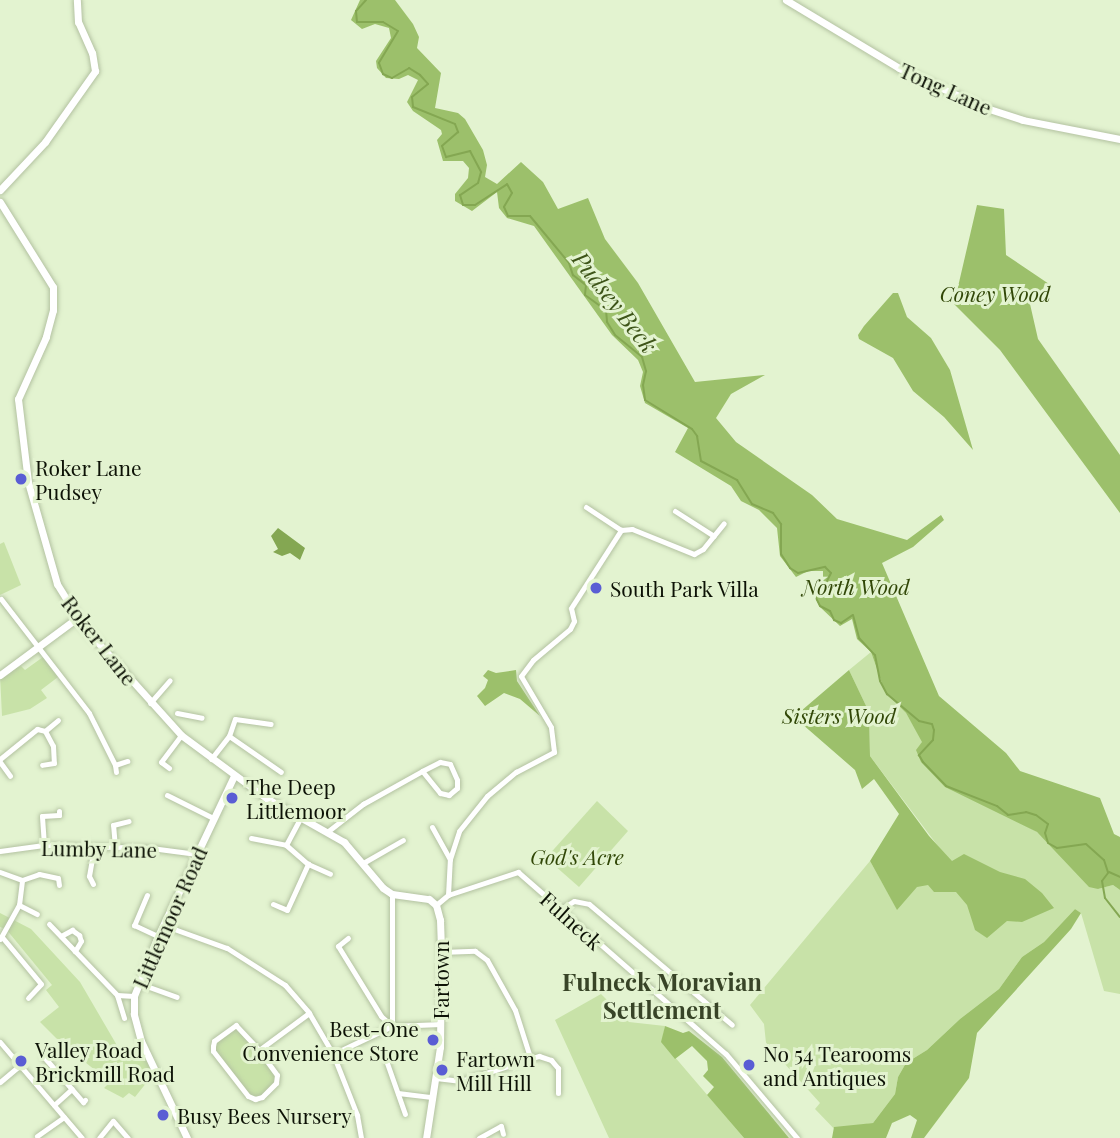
<!DOCTYPE html>
<style>
body{margin:0}
#map{position:relative;width:1120px;height:1138px;overflow:hidden;background:#e3f3d0;font-family:"Playfair Display",serif}
div>[style]{position:absolute}
.green>*{inset:0;background:#c8e2a8}
.forest>*{inset:0;background:#9cc06b}
.water>*{inset:0;background:#84a752}
.stream>*{height:2px;margin:-1px;padding:0 1px;transform-origin:1px;border-radius:1px;background:#84a752}
.roads{filter:drop-shadow(0 0 2px #b3c2a1) drop-shadow(0 0 2px #b3c2a1)}
.minor>*{height:5px;margin:-2.5px;padding:0 2.5px;transform-origin:2.5px;border-radius:2.5px;background:#fff}
.tertiary>*{height:7px;margin:-3.5px;padding:0 3.5px;transform-origin:3.5px;border-radius:3.5px;background:#fff}
.dots>*{width:19px;height:19px;translate:-50% -50%;box-sizing:border-box;border:4px solid #e3f3d0;border-radius:50%}
span{translate:-50% -50%;white-space:nowrap;text-align:center;line-height:1.15;-webkit-text-stroke:6px #e3f3d0;paint-order:stroke}
.street-label{font-size:21px;color:#0d1206}
.park-label{font-size:21px;color:#314707;font-style:italic}
.poi-label{font-size:21px;color:#0d1206}
.left{translate:0 -50%;text-align:left}
.right{translate:-100% -50%;text-align:right}
.water-label{font-size:23px;color:#3e5519;font-style:italic}
.quarter-label{font-size:24px;color:#384427;font-weight:700}
</style>
<div id="map">
<div class="green">
<div style="clip-path:polygon(4px 542px,21px 585px,0 595px,0 544px)"></div>
<div style="clip-path:polygon(871px 652px,885px 692px,906px 713px,923px 742px,1010px 817px,1037px 832px,1098px 889px,1113px 885px,1120px 890px,1120px 994px,1104px 991px,1081px 913px,1075px 909px,1044px 942px,1022px 957px,999px 989px,960px 1019px,927px 1050px,906px 1063px,898px 1077px,895px 1094px,873px 1123px,853px 1126px,841px 1136px,815px 1109px,820px 1103px,766px 1043px,764px 1024px,750px 1005px,870px 861px,897px 909px,941px 850px,870px 756px,869px 712px,849px 670px)"></div>
<div style="clip-path:polygon(43px 657px,58px 677px,41px 690px,47px 698px,30px 709px,2px 716px,0 675px,21px 666px,25px 670px)"></div>
<div style="clip-path:polygon(597px 801px,628px 831px,579px 887px,546px 858px)"></div>
<div style="clip-path:polygon(0 913px,31px 929px,80px 982px,122px 1054px,147px 1056px,155px 1072px,135px 1097px,129px 1093px,123px 1098px,104px 1088px,110px 1082px,61px 1043px,40px 1022px,59px 1007px,46px 990px,52px 985px,6px 929px,0 927px)"></div>
<div style="clip-path:polygon(601px 994px,629px 1022px,665px 1026px,662px 1042px,744px 1138px,609px 1138px,555px 1020px)"></div>
<div style="clip-path:polygon(236px 1025px,277px 1075px,276px 1083px,262px 1097px,248px 1096px,213px 1051px,214px 1041px)"></div>
</div>
<div class="forest">
<div style="clip-path:polygon(360px 0,395px 0,413px 24px,419px 37px,417px 48px,441px 73px,435px 108px,458px 113px,465px 119px,483px 150px,487px 165px,485px 177px,497px 184px,521px 162px,543px 182px,558px 209px,588px 198px,605px 239px,638px 283px,695px 382px,765px 375px,731px 394px,716px 418px,736px 442px,812px 495px,837px 519px,907px 540px,941px 515px,944px 520px,913px 547px,882px 563px,939px 696px,1006px 753px,1020px 771px,1100px 798px,1114px 834px,1120px 837px,1120px 890px,1113px 885px,1098px 889px,1089px 887px,1037px 832px,945px 787px,921px 762px,916px 750px,922px 742px,906px 713px,885px 692px,871px 652px,857px 639px,852px 619px,840px 626px,819px 606px,813px 592px,823px 580px,823px 571px,808px 571px,796px 577px,780px 556px,777px 528px,759px 510px,741px 501px,731px 486px,675px 452px,688px 428px,645px 403px,640px 386px,643px 372px,638px 360px,612px 335px,534px 226px,507px 218px,499px 208px,497px 192px,472px 211px,455px 201px,455px 194px,468px 178px,469px 168px,463px 161px,443px 161px,437px 140px,442px 134px,441px 130px,413px 111px,407px 102px,418px 80px,408px 75px,399px 79px,386px 78px,377px 68px,376px 61px,391px 38px,389px 28px,375px 24px,362px 29px,351px 20px)"></div>
<div style="clip-path:polygon(977px 205px,1004px 209px,1006px 255px,1052px 286px,1030px 304px,1038px 339px,1120px 455px,1120px 513px,1000px 350px,954px 304px)"></div>
<div style="clip-path:polygon(893px 293px,898px 293px,907px 317px,931px 338px,950px 370px,973px 450px,944px 417px,913px 391px,893px 358px,859px 339px,858px 335px,864px 326px)"></div>
<div style="clip-path:polygon(488px 670px,496px 673px,516px 670px,517px 681px,540px 716px,520px 699px,504px 693px,485px 706px,477px 696px,485px 688px,488px 680px,483px 676px)"></div>
<div style="clip-path:polygon(849px 670px,869px 712px,870px 756px,929px 836px,952px 861px,964px 854px,1000px 872px,1025px 879px,1042px 893px,1054px 908px,1022px 922px,1007px 921px,987px 938px,975px 930px,967px 905px,956px 892px,934px 892px,928px 885px,917px 887px,897px 910px,870px 861px,899px 814px,874px 779px,862px 789px,855px 770px,794px 717px)"></div>
<div style="clip-path:polygon(1075px 909px,1081px 913px,1071px 929px,977px 1033px,969px 1078px,924px 1138px,911px 1138px,917px 1120px,910px 1115px,892px 1123px,886px 1138px,832px 1138px,834px 1127px,873px 1123px,895px 1094px,898px 1077px,906px 1063px,927px 1050px,960px 1019px,999px 989px,1022px 957px,1044px 942px)"></div>
<div style="clip-path:polygon(665px 1026px,683px 1033px,689px 1031px,722px 1057px,789px 1138px,744px 1138px,707px 1095px,714px 1087px,703px 1076px,708px 1070px,707px 1061px,692px 1046px,675px 1059px,661px 1042px)"></div>
</div>
<div class="water">
<div style="clip-path:polygon(278px 528px,305px 548px,300px 560px,290px 553px,282px 556px,273px 552px,278px 549px,271px 536px)"></div>
</div>
<div class="stream">
<div style="left:366px;top:0;width:15px;rotate:132deg"></div>
<div style="left:356px;top:11px;width:11px;rotate:85deg"></div>
<div style="left:357px;top:22px;width:26px"></div>
<div style="left:383px;top:22px;width:17px;rotate:31deg"></div>
<div style="left:398px;top:31px;width:37px;rotate:121deg"></div>
<div style="left:379px;top:63px;width:12px;rotate:70deg"></div>
<div style="left:383px;top:74px;width:10px;rotate:24deg"></div>
<div style="left:392px;top:78px;width:20px;rotate:-30deg"></div>
<div style="left:409px;top:68px;width:13px;rotate:32deg"></div>
<div style="left:420px;top:75px;width:12px;rotate:48deg"></div>
<div style="left:428px;top:84px;width:21px;rotate:141deg"></div>
<div style="left:412px;top:97px;width:10px;rotate:84deg"></div>
<div style="left:413px;top:107px;width:45px;rotate:22deg"></div>
<div style="left:455px;top:124px;width:9px;rotate:69deg"></div>
<div style="left:458px;top:132px;width:21px;rotate:139deg"></div>
<div style="left:442px;top:146px;width:12px;rotate:70deg"></div>
<div style="left:446px;top:157px;width:25px;rotate:-14deg"></div>
<div style="left:470px;top:151px;width:24px;rotate:62deg"></div>
<div style="left:481px;top:172px;width:11px;rotate:105deg"></div>
<div style="left:478px;top:183px;width:22px;rotate:146deg"></div>
<div style="left:460px;top:195px;width:10px;rotate:73deg"></div>
<div style="left:463px;top:205px;width:12px"></div>
<div style="left:475px;top:205px;width:38px;rotate:-33deg"></div>
<div style="left:507px;top:184px;width:10px;rotate:61deg"></div>
<div style="left:512px;top:193px;width:16px;rotate:120deg"></div>
<div style="left:504px;top:207px;width:10px;rotate:66deg"></div>
<div style="left:508px;top:216px;width:22px"></div>
<div style="left:530px;top:216px;width:61px;rotate:50.3deg"></div>
<div style="left:569px;top:263px;width:13px;rotate:72deg"></div>
<div style="left:573px;top:275px;width:16px;rotate:38deg"></div>
<div style="left:586px;top:285px;width:10px;rotate:96deg"></div>
<div style="left:585px;top:295px;width:26px;rotate:36deg"></div>
<div style="left:606px;top:310px;width:12px;rotate:85deg"></div>
<div style="left:607px;top:322px;width:15px;rotate:58deg"></div>
<div style="left:615px;top:335px;width:35px;rotate:39deg"></div>
<div style="left:642px;top:357px;width:15px;rotate:74deg"></div>
<div style="left:646px;top:371px;width:14px;rotate:102deg"></div>
<div style="left:643px;top:385px;width:15px;rotate:82deg"></div>
<div style="left:645px;top:400px;width:55px;rotate:31.7deg"></div>
<div style="left:692px;top:429px;width:9px;rotate:54deg"></div>
<div style="left:697px;top:436px;width:25px;rotate:81deg"></div>
<div style="left:701px;top:461px;width:41px;rotate:27.8deg"></div>
<div style="left:737px;top:480px;width:28px;rotate:58deg"></div>
<div style="left:752px;top:504px;width:23px;rotate:23deg"></div>
<div style="left:773px;top:513px;width:14px;rotate:54deg"></div>
<div style="left:781px;top:524px;width:30px;rotate:90deg"></div>
<div style="left:781px;top:554px;width:17px;rotate:57deg"></div>
<div style="left:790px;top:568px;width:9px;rotate:32deg"></div>
<div style="left:798px;top:573px;width:28px;rotate:-13deg"></div>
<div style="left:825px;top:567px;width:8px;rotate:45deg"></div>
<div style="left:831px;top:573px;width:13px;rotate:117deg"></div>
<div style="left:825px;top:585px;width:14px;rotate:141deg"></div>
<div style="left:814px;top:594px;width:13px;rotate:63deg"></div>
<div style="left:820px;top:606px;width:11px;rotate:27deg"></div>
<div style="left:830px;top:611px;width:10px;rotate:66deg"></div>
<div style="left:834px;top:620px;width:8px;rotate:23deg"></div>
<div style="left:841px;top:623px;width:14px;rotate:-34deg"></div>
<div style="left:853px;top:615px;width:24px;rotate:75deg"></div>
<div style="left:859px;top:638px;width:23px;rotate:47deg"></div>
<div style="left:875px;top:655px;width:26px;rotate:79deg"></div>
<div style="left:880px;top:681px;width:15px;rotate:62deg"></div>
<div style="left:887px;top:694px;width:42px;rotate:40.2deg"></div>
<div style="left:919px;top:721px;width:13px;rotate:13deg"></div>
<div style="left:932px;top:724px;width:6px;rotate:72deg"></div>
<div style="left:934px;top:730px;width:10px;rotate:96deg"></div>
<div style="left:933px;top:740px;width:21px;rotate:133deg"></div>
<div style="left:919px;top:755px;width:8px;rotate:60deg"></div>
<div style="left:923px;top:762px;width:33px;rotate:46deg"></div>
<div style="left:946px;top:786px;width:55px;rotate:21.4deg"></div>
<div style="left:997px;top:806px;width:14px;rotate:39deg"></div>
<div style="left:1008px;top:815px;width:18px;rotate:-9deg"></div>
<div style="left:1026px;top:812px;width:10px;rotate:17deg"></div>
<div style="left:1036px;top:815px;width:15px;rotate:37deg"></div>
<div style="left:1048px;top:824px;width:9px;rotate:108deg"></div>
<div style="left:1045px;top:833px;width:10px;rotate:73deg"></div>
<div style="left:1048px;top:843px;width:10px;rotate:29deg"></div>
<div style="left:1057px;top:848px;width:29px;rotate:-8deg"></div>
<div style="left:1086px;top:844px;width:24px;rotate:42deg"></div>
<div style="left:1104px;top:860px;width:13px;rotate:72deg"></div>
<div style="left:1109px;top:872px;width:12px;rotate:24deg"></div>
<div style="left:1108px;top:873px;width:10px;rotate:127deg"></div>
<div style="left:1102px;top:881px;width:17px;rotate:80deg"></div>
<div style="left:1105px;top:898px;width:24px;rotate:52deg"></div>
</div>
<div class="roads">
<div class="minor">
<div style="left:586px;top:507px;width:42px;rotate:33.3deg"></div>
<div style="left:675px;top:511px;width:46px;rotate:32.7deg"></div>
<div style="left:621px;top:530px;width:11px;rotate:-5deg"></div>
<div style="left:632px;top:529px;width:67px;rotate:22deg"></div>
<div style="left:694px;top:554px;width:10px;rotate:-29deg"></div>
<div style="left:703px;top:549px;width:33px;rotate:-51deg"></div>
<div style="left:1px;top:599px;width:144px;rotate:52.3deg"></div>
<div style="left:89px;top:713px;width:58px;rotate:63.4deg"></div>
<div style="left:115px;top:765px;width:7px;rotate:82deg"></div>
<div style="left:150px;top:703px;width:30px;rotate:-49deg"></div>
<div style="left:177px;top:713px;width:25px;rotate:11deg"></div>
<div style="left:45px;top:731px;width:17px;rotate:-40deg"></div>
<div style="left:229px;top:736px;width:63px;rotate:34.7deg"></div>
<div style="left:0;top:759px;width:48px;rotate:-39deg"></div>
<div style="left:37px;top:729px;width:8px;rotate:14deg"></div>
<div style="left:45px;top:731px;width:17px;rotate:62deg"></div>
<div style="left:53px;top:746px;width:17px;rotate:87deg"></div>
<div style="left:54px;top:763px;width:12px;rotate:171deg"></div>
<div style="left:211px;top:759px;width:29px;rotate:-52deg"></div>
<div style="left:229px;top:736px;width:18px;rotate:-71deg"></div>
<div style="left:235px;top:719px;width:36px;rotate:8deg"></div>
<div style="left:0;top:762px;width:17px;rotate:54deg"></div>
<div style="left:115px;top:765px;width:13px;rotate:-18deg"></div>
<div style="left:169px;top:768px;width:10px;rotate:-143deg"></div>
<div style="left:161px;top:762px;width:34px;rotate:-53deg"></div>
<div style="left:167px;top:795px;width:51px;rotate:26.6deg"></div>
<div style="left:432px;top:827px;width:37px;rotate:61deg"></div>
<div style="left:327px;top:832px;width:46px;rotate:-37.9deg"></div>
<div style="left:363px;top:804px;width:68px;rotate:-29.2deg"></div>
<div style="left:422px;top:771px;width:20px;rotate:-27deg"></div>
<div style="left:440px;top:762px;width:10px;rotate:11deg"></div>
<div style="left:450px;top:764px;width:17px;rotate:66deg"></div>
<div style="left:457px;top:780px;width:8px;rotate:90deg"></div>
<div style="left:457px;top:788px;width:11px;rotate:139deg"></div>
<div style="left:449px;top:795px;width:9px;rotate:-167deg"></div>
<div style="left:440px;top:793px;width:28px;rotate:-129deg"></div>
<div style="left:251px;top:838px;width:36px;rotate:11deg"></div>
<div style="left:286px;top:845px;width:29px;rotate:41deg"></div>
<div style="left:308px;top:864px;width:24px;rotate:24deg"></div>
<div style="left:44px;top:845px;width:29px;rotate:-94deg"></div>
<div style="left:42px;top:816px;width:17px;rotate:-3deg"></div>
<div style="left:59px;top:815px;width:4px;rotate:-90deg"></div>
<div style="left:286px;top:845px;width:32px;rotate:-62deg"></div>
<div style="left:115px;top:847px;width:22px;rotate:-95deg"></div>
<div style="left:113px;top:825px;width:16px;rotate:-14deg"></div>
<div style="left:0;top:851px;width:44px;rotate:-7.8deg"></div>
<div style="left:44px;top:845px;width:107px;rotate:1.6deg"></div>
<div style="left:151px;top:848px;width:46px;rotate:7.4deg"></div>
<div style="left:363px;top:863px;width:46px;rotate:-29.9deg"></div>
<div style="left:0;top:872px;width:23px;rotate:20deg"></div>
<div style="left:22px;top:880px;width:18px;rotate:-19deg"></div>
<div style="left:39px;top:874px;width:19px;rotate:12deg"></div>
<div style="left:58px;top:878px;width:7px;rotate:82deg"></div>
<div style="left:93px;top:884px;width:9px;rotate:-117deg"></div>
<div style="left:89px;top:876px;width:29px;rotate:-80deg"></div>
<div style="left:392px;top:894px;width:132px;rotate:90deg"></div>
<div style="left:147px;top:895px;width:33px;rotate:113deg"></div>
<div style="left:134px;top:925px;width:26px;rotate:25deg"></div>
<div style="left:448px;top:895px;width:36px;rotate:-87deg"></div>
<div style="left:450px;top:859px;width:29px;rotate:-72deg"></div>
<div style="left:459px;top:831px;width:45px;rotate:-51.3deg"></div>
<div style="left:487px;top:796px;width:38px;rotate:-40deg"></div>
<div style="left:516px;top:772px;width:43px;rotate:-27.8deg"></div>
<div style="left:554px;top:752px;width:25px;rotate:-97deg"></div>
<div style="left:551px;top:727px;width:59px;rotate:-120.5deg"></div>
<div style="left:521px;top:676px;width:20px;rotate:-53deg"></div>
<div style="left:533px;top:660px;width:48px;rotate:-40deg"></div>
<div style="left:570px;top:629px;width:9px;rotate:-63deg"></div>
<div style="left:574px;top:621px;width:13px;rotate:-103deg"></div>
<div style="left:571px;top:608px;width:93px;rotate:-57.3deg"></div>
<div style="left:273px;top:904px;width:15px;rotate:23deg"></div>
<div style="left:287px;top:910px;width:51px;rotate:-65.5deg"></div>
<div style="left:19px;top:905px;width:20px;rotate:27deg"></div>
<div style="left:436px;top:905px;width:16px;rotate:-40deg"></div>
<div style="left:448px;top:895px;width:74px;rotate:-18.2deg"></div>
<div style="left:518px;top:872px;width:276px;rotate:41.2deg"></div>
<div style="left:726px;top:1054px;width:110px;rotate:49.8deg"></div>
<div style="left:561px;top:909px;width:15px;rotate:-32deg"></div>
<div style="left:574px;top:901px;width:15px;rotate:11deg"></div>
<div style="left:589px;top:904px;width:187px;rotate:40.2deg"></div>
<div style="left:49px;top:924px;width:98px;rotate:46.2deg"></div>
<div style="left:117px;top:995px;width:17px;rotate:3deg"></div>
<div style="left:163px;top:925px;width:68px;rotate:19.8deg"></div>
<div style="left:227px;top:948px;width:69px;rotate:32.5deg"></div>
<div style="left:285px;top:985px;width:37px;rotate:49deg"></div>
<div style="left:309px;top:1013px;width:48px;rotate:59.7deg"></div>
<div style="left:333px;top:1054px;width:66px;rotate:68.5deg"></div>
<div style="left:357px;top:1115px;width:23px;rotate:80deg"></div>
<div style="left:61px;top:936px;width:13px;rotate:-29deg"></div>
<div style="left:72px;top:930px;width:9px;rotate:36deg"></div>
<div style="left:79px;top:935px;width:6px;rotate:72deg"></div>
<div style="left:81px;top:941px;width:12px;rotate:121deg"></div>
<div style="left:2px;top:937px;width:61px;rotate:50.3deg"></div>
<div style="left:41px;top:984px;width:19px;rotate:133deg"></div>
<div style="left:348px;top:938px;width:13px;rotate:141deg"></div>
<div style="left:338px;top:946px;width:82px;rotate:58.4deg"></div>
<div style="left:381px;top:1016px;width:15px;rotate:42deg"></div>
<div style="left:0;top:939px;width:39px;rotate:-61deg"></div>
<div style="left:19px;top:905px;width:25px;rotate:-83deg"></div>
<div style="left:441px;top:952px;width:34px;rotate:-2deg"></div>
<div style="left:475px;top:951px;width:15px;rotate:37deg"></div>
<div style="left:487px;top:960px;width:57px;rotate:60.8deg"></div>
<div style="left:515px;top:1010px;width:49px;rotate:72.3deg"></div>
<div style="left:138px;top:983px;width:41px;rotate:19.7deg"></div>
<div style="left:117px;top:995px;width:24px;rotate:73deg"></div>
<div style="left:392px;top:1026px;width:49px;rotate:-2.3deg"></div>
<div style="left:0;top:1042px;width:126px;rotate:49.5deg"></div>
<div style="left:259px;top:1050px;width:34px;rotate:-133deg"></div>
<div style="left:236px;top:1025px;width:27px;rotate:144deg"></div>
<div style="left:214px;top:1041px;width:5px;rotate:101deg"></div>
<div style="left:213px;top:1046px;width:5px;rotate:90deg"></div>
<div style="left:213px;top:1051px;width:57px;rotate:52.1deg"></div>
<div style="left:248px;top:1096px;width:8px;rotate:23deg"></div>
<div style="left:255px;top:1099px;width:7px;rotate:-16deg"></div>
<div style="left:262px;top:1097px;width:20px;rotate:-45deg"></div>
<div style="left:276px;top:1083px;width:8px;rotate:-83deg"></div>
<div style="left:277px;top:1075px;width:31px;rotate:-126deg"></div>
<div style="left:259px;top:1050px;width:62px;rotate:-36.5deg"></div>
<div style="left:49px;top:1051px;width:8px;rotate:130deg"></div>
<div style="left:44px;top:1057px;width:60px;rotate:49.1deg"></div>
<div style="left:83px;top:1102px;width:3px;rotate:-45deg"></div>
<div style="left:333px;top:1054px;width:65px;rotate:-25.4deg"></div>
<div style="left:387px;top:1063px;width:54px;rotate:70.6deg"></div>
<div style="left:436px;top:1078px;width:25px;rotate:7deg"></div>
<div style="left:461px;top:1081px;width:82px;rotate:-17.8deg"></div>
<div style="left:539px;top:1056px;width:13px;rotate:18deg"></div>
<div style="left:551px;top:1060px;width:11px;rotate:49deg"></div>
<div style="left:558px;top:1068px;width:25px;rotate:90deg"></div>
<div style="left:0;top:1082px;width:26px;rotate:-40deg"></div>
<div style="left:398px;top:1093px;width:34px;rotate:7deg"></div>
<div style="left:54px;top:1105px;width:24px;rotate:-42deg"></div>
<div style="left:37px;top:1136px;width:33px;rotate:-35deg"></div>
<div style="left:99px;top:1138px;width:22px;rotate:-51deg"></div>
<div style="left:113px;top:1121px;width:23px;rotate:49deg"></div>
<div style="left:479px;top:1138px;width:25px;rotate:-29deg"></div>
<div style="left:501px;top:1126px;width:8px;rotate:76deg"></div>
</div>
<div class="tertiary">
<div style="left:786px;top:0;width:132px;rotate:31deg"></div>
<div style="left:899px;top:68px;width:89px;rotate:25.1deg"></div>
<div style="left:980px;top:106px;width:45px;rotate:18deg"></div>
<div style="left:1023px;top:120px;width:99px;rotate:11.1deg"></div>
<div style="left:0;top:190px;width:66px;rotate:-46.8deg"></div>
<div style="left:45px;top:142px;width:87px;rotate:-54.8deg"></div>
<div style="left:95px;top:71px;width:18px;rotate:-99deg"></div>
<div style="left:92px;top:53px;width:34px;rotate:-114deg"></div>
<div style="left:78px;top:22px;width:22px;rotate:-93deg"></div>
<div style="left:0;top:202px;width:100px;rotate:58.1deg"></div>
<div style="left:53px;top:287px;width:23px;rotate:90deg"></div>
<div style="left:53px;top:310px;width:28px;rotate:105deg"></div>
<div style="left:46px;top:337px;width:68px;rotate:114.3deg"></div>
<div style="left:18px;top:399px;width:84px;rotate:83.1deg"></div>
<div style="left:28px;top:482px;width:106px;rotate:74.1deg"></div>
<div style="left:57px;top:584px;width:49px;rotate:58.2deg"></div>
<div style="left:83px;top:626px;width:147px;rotate:48deg"></div>
<div style="left:181px;top:735px;width:106px;rotate:36.5deg"></div>
<div style="left:266px;top:798px;width:90px;rotate:29.4deg"></div>
<div style="left:344px;top:842px;width:60px;rotate:49.7deg"></div>
<div style="left:383px;top:888px;width:11px;rotate:34deg"></div>
<div style="left:392px;top:894px;width:37px;rotate:8deg"></div>
<div style="left:429px;top:899px;width:9px;rotate:41deg"></div>
<div style="left:436px;top:905px;width:16px;rotate:75deg"></div>
<div style="left:440px;top:920px;width:32px;rotate:88deg"></div>
<div style="left:441px;top:952px;width:95px;rotate:90.6deg"></div>
<div style="left:440px;top:1047px;width:92px;rotate:98.7deg"></div>
<div style="left:0;top:675px;width:96px;rotate:-36.5deg"></div>
<div style="left:187px;top:1138px;width:107px;rotate:-115.4deg"></div>
<div style="left:141px;top:1041px;width:28px;rotate:-105deg"></div>
<div style="left:134px;top:1014px;width:18px;rotate:-90deg"></div>
<div style="left:134px;top:996px;width:65px;rotate:-68.2deg"></div>
<div style="left:158px;top:936px;width:177px;rotate:-64.6deg"></div>
</div>
</div>
<div class="dots">
<div style="left:21px;top:479px;background:#5a5dd4"></div>
<div style="left:596px;top:588px;background:#5a5dd4"></div>
<div style="left:232px;top:798px;background:#5a5dd4"></div>
<div style="left:433px;top:1040px;background:#5a5dd4"></div>
<div style="left:21px;top:1061px;background:#5a5dd4"></div>
<div style="left:749px;top:1065px;background:#5a5dd4"></div>
<div style="left:442px;top:1070px;background:#5a5dd4"></div>
<div style="left:163px;top:1115px;background:#5a5dd4"></div>
</div>
<div class="street-label">
<span style="left:946px;top:88px;rotate:24deg">Tong Lane</span>
<span style="left:100px;top:640px;rotate:52deg">Roker Lane</span>
<span style="left:99px;top:848px;rotate:1deg">Lumby Lane</span>
<span style="left:169px;top:917px;rotate:-66deg">Littlemoor Road</span>
<span style="left:572px;top:920px;rotate:42deg">Fulneck</span>
<span style="left:440px;top:980px;rotate:-90deg">Fartown</span>
</div>
<div class="park-label">
<span style="left:995px;top:293px">Coney Wood</span>
<span style="left:856px;top:586px">North Wood</span>
<span style="left:839px;top:715px">Sisters Wood</span>
<span style="left:577px;top:856px">God's Acre</span>
</div>
<div class="poi-label">
<span class="left" style="left:35px;top:479px">Roker Lane<br>Pudsey</span>
<span class="left" style="left:610px;top:588px">South Park Villa</span>
<span class="left" style="left:246px;top:798px">The Deep<br>Littlemoor</span>
<span class="right" style="left:419px;top:1040px">Best-One<br>Convenience Store</span>
<span class="left" style="left:35px;top:1061px">Valley Road<br>Brickmill Road</span>
<span class="left" style="left:763px;top:1065px">No 54 Tearooms<br>and Antiques</span>
<span class="left" style="left:456px;top:1070px">Fartown<br>Mill Hill</span>
<span class="left" style="left:177px;top:1115px">Busy Bees Nursery</span>
</div>
<div class="water-label">
<span style="left:615px;top:302px;rotate:52deg">Pudsey Beck</span>
</div>
<div class="quarter-label">
<span style="left:662px;top:996px">Fulneck Moravian<br>Settlement</span>
</div>
</div>
